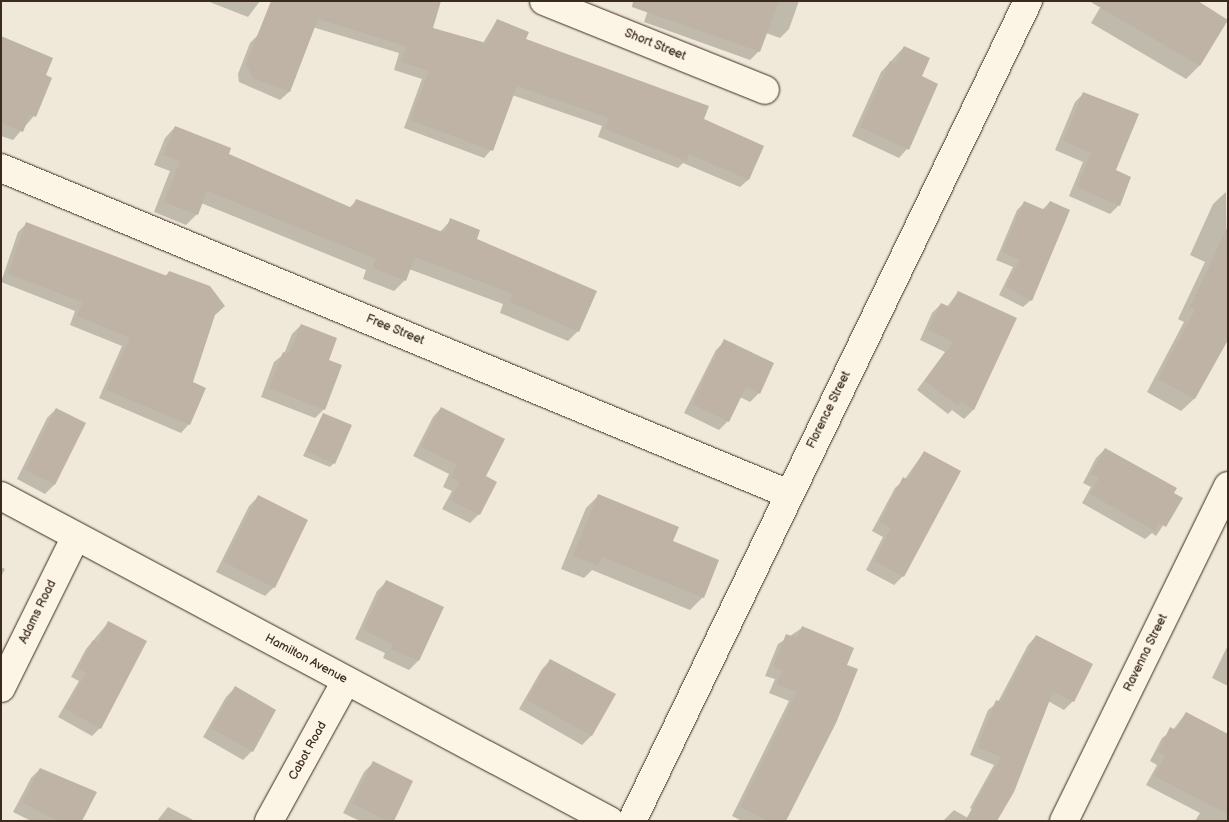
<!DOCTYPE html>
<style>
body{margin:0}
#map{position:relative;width:1229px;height:822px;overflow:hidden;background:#f0e9d9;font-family:"Balsamiq Sans",sans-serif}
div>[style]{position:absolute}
.shadow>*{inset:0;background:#0003}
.building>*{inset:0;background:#beb3a4}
.roads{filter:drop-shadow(0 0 1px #3b2a1e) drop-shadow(0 0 1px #3b2a1e)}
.minor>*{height:28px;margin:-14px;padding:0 14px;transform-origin:14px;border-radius:14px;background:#fcf5e5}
span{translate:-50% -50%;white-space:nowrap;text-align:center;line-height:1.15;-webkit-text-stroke:4.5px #fcf5e5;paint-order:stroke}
.street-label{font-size:12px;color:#3b2a1e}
.frame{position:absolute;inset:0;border:2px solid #3b2a1e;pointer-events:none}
</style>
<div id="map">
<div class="shadow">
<div style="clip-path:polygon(207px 1px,260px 1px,248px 17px)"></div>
<div style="clip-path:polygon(316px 1px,483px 43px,497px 20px,524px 40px,763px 146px,748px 180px,740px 187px,683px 163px,678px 168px,598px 137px,602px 126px,512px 95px,491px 150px,484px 158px,404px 128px,422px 79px,394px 70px,399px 53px,309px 26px)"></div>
<div style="clip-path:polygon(651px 1px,799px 1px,789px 29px,780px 38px,766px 33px,759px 51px,750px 60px,644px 22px)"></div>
<div style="clip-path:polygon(1104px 1px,1226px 20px,1199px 66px,1186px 79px,1091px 23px)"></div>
<div style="clip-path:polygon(259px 34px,304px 51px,289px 92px,280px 100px,239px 82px,238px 74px,250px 43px)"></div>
<div style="clip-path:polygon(1px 38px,44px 76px,34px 116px,13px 140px,1px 136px)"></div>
<div style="clip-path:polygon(904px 47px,920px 77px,907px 149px,899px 158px,852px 136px,881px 72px)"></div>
<div style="clip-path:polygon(1084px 93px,1114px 171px,1119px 205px,1110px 214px,1069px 196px,1083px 162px,1055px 150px,1075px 102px)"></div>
<div style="clip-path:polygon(175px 127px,227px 154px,349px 208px,356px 201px,440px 232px,451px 220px,578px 331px,568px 341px,500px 313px,503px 304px,409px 269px,405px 280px,394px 291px,363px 279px,366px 270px,201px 203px,197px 214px,186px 225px,154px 212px,170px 171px,154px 165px,165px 138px)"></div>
<div style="clip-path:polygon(1226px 192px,1228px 343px,1225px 342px,1194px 399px,1181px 411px,1147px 392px,1184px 322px,1178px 319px,1205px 262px,1190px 255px,1213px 204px)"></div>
<div style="clip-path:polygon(1025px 202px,1042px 210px,1050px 202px,1031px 300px,1023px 307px,999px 295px,1013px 267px,996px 260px,1017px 210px)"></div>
<div style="clip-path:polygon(27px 223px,164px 277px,169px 272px,214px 315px,191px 383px,189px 424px,181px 433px,99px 398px,122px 346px,70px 325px,75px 311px,1px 282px,18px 232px)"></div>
<div style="clip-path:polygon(958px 292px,1015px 319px,973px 410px,964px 419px,952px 410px,948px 414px,917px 390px,945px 352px,920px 340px,932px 313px,941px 304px,947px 307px)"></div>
<div style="clip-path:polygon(301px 325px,327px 360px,324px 409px,315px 418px,261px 397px,274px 362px,284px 354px,292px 334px)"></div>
<div style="clip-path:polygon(725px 341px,759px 393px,750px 402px,740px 397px,728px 421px,719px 430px,684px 413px,716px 350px)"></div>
<div style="clip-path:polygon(441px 408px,485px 477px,479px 514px,470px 523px,442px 509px,452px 491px,443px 487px,449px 474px,413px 456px,433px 417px)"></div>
<div style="clip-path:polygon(56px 409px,84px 423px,54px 485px,45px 494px,17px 479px,47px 418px)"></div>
<div style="clip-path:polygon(323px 414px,334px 463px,330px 467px,303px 456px)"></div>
<div style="clip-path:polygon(1105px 449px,1181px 499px,1156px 536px,1152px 533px,1145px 539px,1082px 503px,1091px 487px,1083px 483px,1096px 458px)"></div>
<div style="clip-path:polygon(924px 452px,903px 576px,894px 585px,866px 570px,883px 537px,872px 531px,895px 488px,905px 479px)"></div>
<div style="clip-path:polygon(599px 495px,703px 597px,690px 610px,592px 570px,584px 578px,561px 569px,586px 508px)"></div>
<div style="clip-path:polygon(258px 497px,274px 587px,265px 596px,216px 572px,249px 506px)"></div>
<div style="clip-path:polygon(1px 567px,5px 569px,1px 577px)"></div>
<div style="clip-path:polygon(386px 582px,443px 608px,418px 661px,409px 670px,383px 658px,385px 653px,355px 639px,377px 591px)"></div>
<div style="clip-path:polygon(108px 623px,100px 728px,92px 736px,58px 717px,79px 681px,71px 677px,86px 649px)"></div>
<div style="clip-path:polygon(802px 628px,852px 648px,785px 821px,742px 821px,732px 816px,789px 701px,769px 693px,775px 679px,765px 676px,778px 644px)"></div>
<div style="clip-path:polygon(1036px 636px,1091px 664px,1073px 701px,1064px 710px,1048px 701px,993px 821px,970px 808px,994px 765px,970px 755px,988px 710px,998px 702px,1028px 645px)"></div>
<div style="clip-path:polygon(1228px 645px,1228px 686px,1212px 678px)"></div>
<div style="clip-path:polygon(551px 660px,614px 694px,591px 736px,582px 745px,519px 709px,542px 669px)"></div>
<div style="clip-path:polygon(235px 688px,275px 711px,252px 751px,243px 760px,203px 737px,226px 697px)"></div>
<div style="clip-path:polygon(1186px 713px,1228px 814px,1228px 821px,1195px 821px,1200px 813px,1146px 785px,1157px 765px,1150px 761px,1162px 738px,1173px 730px)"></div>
<div style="clip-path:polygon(373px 763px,392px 821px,360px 821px,343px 813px,364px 772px)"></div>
<div style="clip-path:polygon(40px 769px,81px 821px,31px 821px,13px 812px,31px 778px)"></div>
<div style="clip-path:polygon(168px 807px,195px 821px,157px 821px)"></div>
<div style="clip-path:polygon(954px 810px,973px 821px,943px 821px)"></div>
</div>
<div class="building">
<div style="clip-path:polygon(271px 1px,441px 1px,433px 28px,486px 43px,497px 19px,529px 32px,526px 39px,709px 106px,704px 119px,764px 146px,749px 180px,689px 154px,687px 161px,605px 129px,609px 118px,517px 86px,493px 151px,410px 120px,429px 71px,401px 62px,406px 46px,318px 19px,290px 92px,253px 78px,246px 64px)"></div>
<div style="clip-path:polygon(633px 1px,779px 1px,760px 52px,632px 7px)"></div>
<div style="clip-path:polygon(1089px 1px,1198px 1px,1228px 20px,1200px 66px)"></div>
<div style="clip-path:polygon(1px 36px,53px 58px,46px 75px,52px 78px,36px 117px,30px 114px,23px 132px,1px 123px)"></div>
<div style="clip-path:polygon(904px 46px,930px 58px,922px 76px,938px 84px,909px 150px,860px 127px,890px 61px,896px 64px)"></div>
<div style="clip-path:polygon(1083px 92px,1139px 114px,1116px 170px,1131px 177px,1120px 206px,1077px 187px,1091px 153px,1063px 141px)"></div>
<div style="clip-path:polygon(175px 126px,231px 148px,229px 154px,352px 208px,356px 199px,445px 233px,450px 218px,480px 230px,477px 239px,597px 291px,579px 332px,510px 302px,513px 294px,415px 257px,406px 281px,373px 268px,376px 259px,207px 191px,198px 215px,164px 202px,180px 161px,163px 155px)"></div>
<div style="clip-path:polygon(1024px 201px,1045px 210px,1050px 201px,1070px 210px,1032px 301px,1006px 287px,1020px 260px,1002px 252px)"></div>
<div style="clip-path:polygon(26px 222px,167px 276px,169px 271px,210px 286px,225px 306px,215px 315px,193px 382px,206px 388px,190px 425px,106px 390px,130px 338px,77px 316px,83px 302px,8px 274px)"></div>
<div style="clip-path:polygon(1228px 226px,1228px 340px,1195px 399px,1158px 379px,1195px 310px,1190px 307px)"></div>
<div style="clip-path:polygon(958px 291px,1017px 318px,974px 410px,961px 401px,958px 406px,925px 381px,953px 342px,928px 330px,941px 303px,950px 307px)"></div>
<div style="clip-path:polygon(301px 324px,337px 338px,329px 360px,342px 365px,325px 410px,269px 388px,283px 352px,289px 354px)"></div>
<div style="clip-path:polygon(724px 339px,774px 363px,760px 394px,746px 387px,729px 422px,692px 404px)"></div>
<div style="clip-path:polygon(441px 407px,505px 439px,486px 476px,497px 482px,480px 515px,450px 500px,460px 482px,451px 477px,457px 465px,421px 447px)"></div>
<div style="clip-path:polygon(56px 408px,86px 423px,55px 485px,25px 470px)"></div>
<div style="clip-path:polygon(323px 413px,352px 425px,335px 464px,306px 451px)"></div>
<div style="clip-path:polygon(1105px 448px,1177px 488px,1174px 493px,1183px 498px,1166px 527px,1159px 523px,1155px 531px,1090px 494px,1099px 478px,1091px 474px)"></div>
<div style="clip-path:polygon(924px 451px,961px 471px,904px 577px,874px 561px,891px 528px,880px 522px,903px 477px,908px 480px)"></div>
<div style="clip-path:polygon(598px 494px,679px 527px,673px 541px,719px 560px,704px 598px,602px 557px,598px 566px,573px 556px)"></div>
<div style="clip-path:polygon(258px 495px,308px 520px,275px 588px,224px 562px)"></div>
<div style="clip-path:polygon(386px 580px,444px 607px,419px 661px,391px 649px,393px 644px,363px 630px)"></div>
<div style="clip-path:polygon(108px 621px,147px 641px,101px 729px,65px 709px,86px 673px,78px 669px,93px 640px,98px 642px)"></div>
<div style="clip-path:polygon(802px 626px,854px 648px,847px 665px,858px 669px,836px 723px,786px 821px,768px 821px,740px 807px,797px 692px,777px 684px,783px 670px,773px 667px,786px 634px,797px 638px)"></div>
<div style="clip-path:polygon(1036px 635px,1093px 664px,1074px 702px,1053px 692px,1014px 792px,997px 821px,965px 821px,1001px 757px,977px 747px,996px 700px,1001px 702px)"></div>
<div style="clip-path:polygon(550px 659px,616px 694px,592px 736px,527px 700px)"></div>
<div style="clip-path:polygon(235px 686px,276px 710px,253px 752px,211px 728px)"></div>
<div style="clip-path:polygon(1186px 712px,1228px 734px,1228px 814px,1154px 776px,1165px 756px,1158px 752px,1170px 727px,1176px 730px)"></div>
<div style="clip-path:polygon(373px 761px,413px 781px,394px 821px,387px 821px,352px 803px)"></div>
<div style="clip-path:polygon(40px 768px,97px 792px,82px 821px,57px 821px,22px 802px)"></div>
</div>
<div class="roads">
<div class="minor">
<div style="left:544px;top:1px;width:238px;rotate:21.9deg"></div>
<div style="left:1px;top:168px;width:853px;rotate:22.48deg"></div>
<div style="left:1px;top:496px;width:690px;rotate:28.09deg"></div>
<div style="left:1px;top:688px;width:169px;rotate:-63.7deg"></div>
<div style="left:269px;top:821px;width:160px;rotate:-61.2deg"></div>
<div style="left:632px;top:821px;width:911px;rotate:-64.22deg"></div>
<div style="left:1064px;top:821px;width:373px;rotate:-63.9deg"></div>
</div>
</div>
<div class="street-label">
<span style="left:655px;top:45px;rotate:22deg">Short Street</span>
<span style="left:395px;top:330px;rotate:22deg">Free Street</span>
<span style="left:829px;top:410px;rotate:-64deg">Florence Street</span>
<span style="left:38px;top:612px;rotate:-64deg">Adams Road</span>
<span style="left:1146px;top:653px;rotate:-64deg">Ravenna Street</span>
<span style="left:306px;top:659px;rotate:28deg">Hamilton Avenue</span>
<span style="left:308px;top:751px;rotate:-61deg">Cabot Road</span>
</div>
<div class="frame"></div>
</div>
